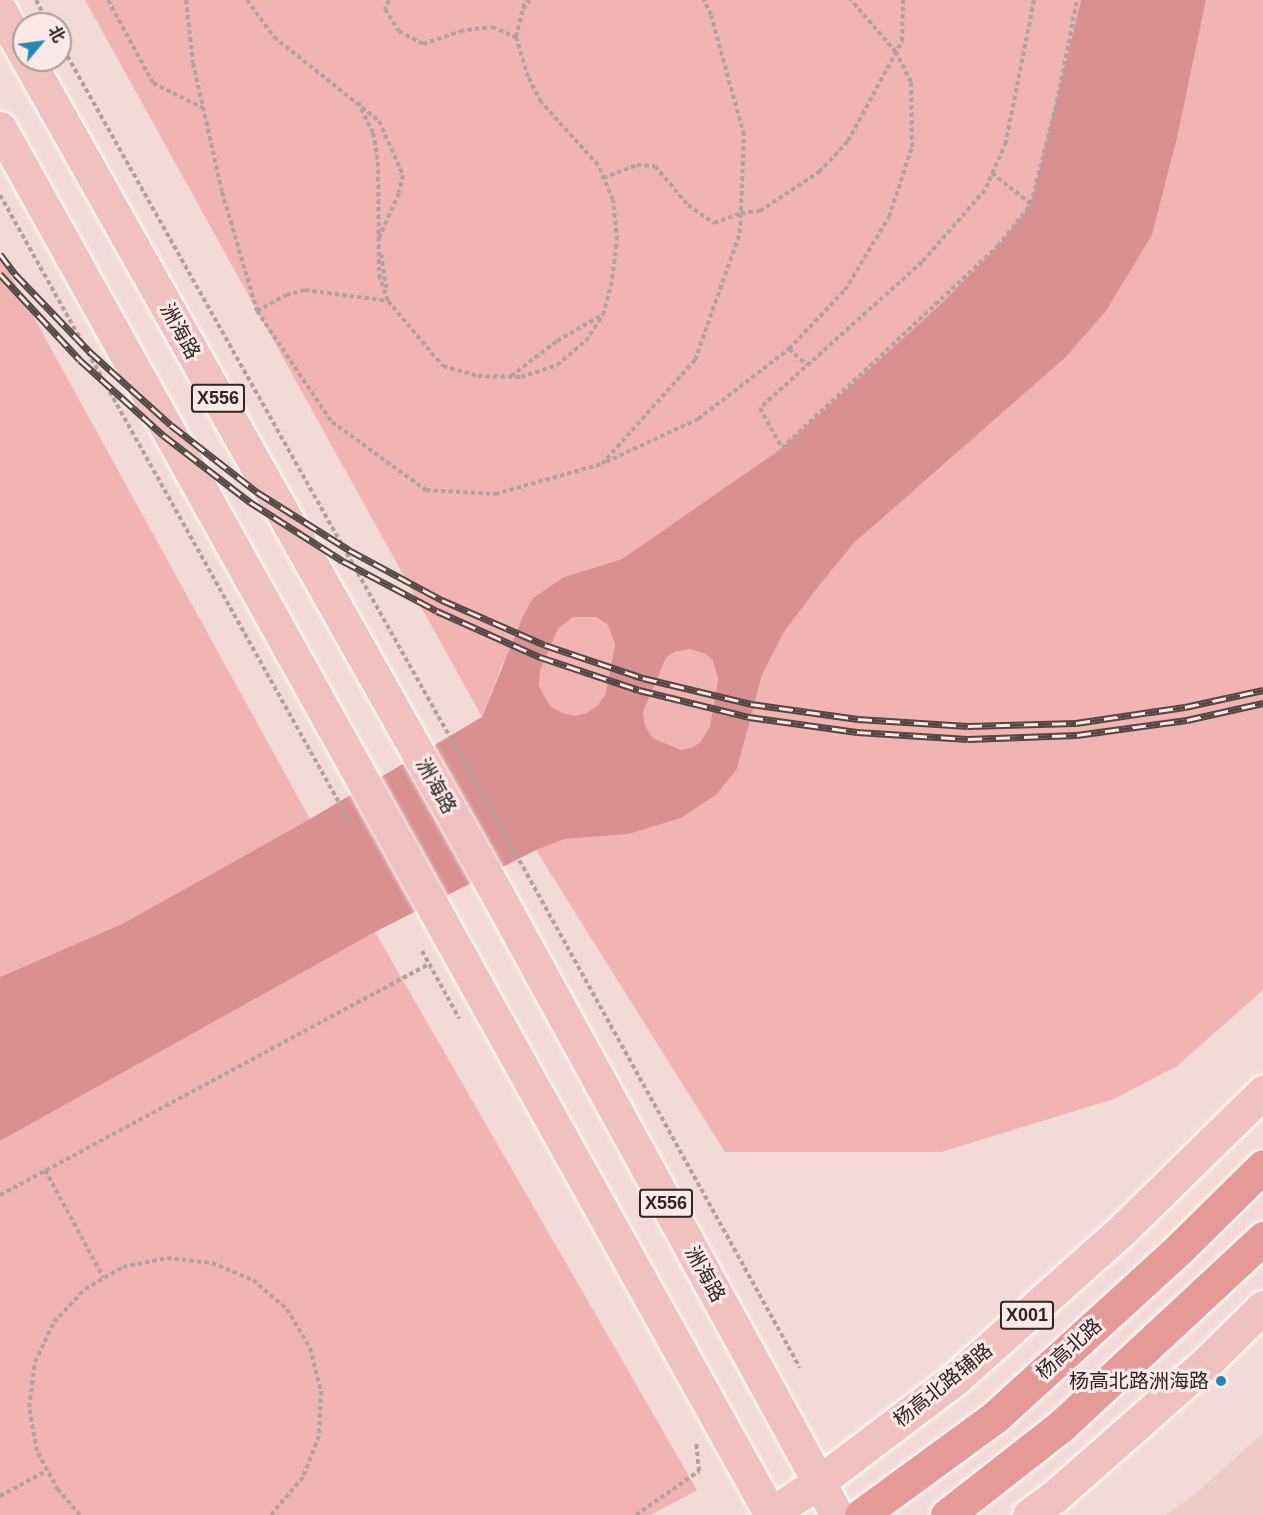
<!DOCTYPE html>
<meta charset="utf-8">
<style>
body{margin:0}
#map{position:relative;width:1263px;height:1515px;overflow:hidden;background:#f3dad8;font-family:Arial,"Noto Sans SC",sans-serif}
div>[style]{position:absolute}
.built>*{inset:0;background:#eccbc9}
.green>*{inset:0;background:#f2b4b1}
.water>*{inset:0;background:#d8918f}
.path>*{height:4px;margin-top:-2px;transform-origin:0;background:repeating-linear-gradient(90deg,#b4a09e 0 4.5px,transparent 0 7.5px)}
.roads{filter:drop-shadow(0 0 2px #fff) drop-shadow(0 0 2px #fff)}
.primary>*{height:33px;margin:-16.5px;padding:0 16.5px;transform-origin:16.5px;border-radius:16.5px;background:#efc2c1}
.highway>*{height:33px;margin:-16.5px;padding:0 16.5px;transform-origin:16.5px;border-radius:16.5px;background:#e59a97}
.rail>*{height:7px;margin-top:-3.5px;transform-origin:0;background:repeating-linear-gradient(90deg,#fce8e7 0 14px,#534746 0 28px);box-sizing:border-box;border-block:2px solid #534746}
.dots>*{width:16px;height:16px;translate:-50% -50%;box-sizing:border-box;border:3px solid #fce8e7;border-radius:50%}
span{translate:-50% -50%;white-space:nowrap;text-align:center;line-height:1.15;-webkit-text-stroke:6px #fce8e7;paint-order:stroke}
.shield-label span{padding:2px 4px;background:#fce8e7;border:2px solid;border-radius:4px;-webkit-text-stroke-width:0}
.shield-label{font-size:18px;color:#2e2524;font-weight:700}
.street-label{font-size:20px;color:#2e2524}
.poi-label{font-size:20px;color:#2e2524}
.right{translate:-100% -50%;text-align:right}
.north{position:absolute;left:12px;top:12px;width:60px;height:60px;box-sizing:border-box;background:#fce8e7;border:2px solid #aa9a99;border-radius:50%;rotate:61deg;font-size:16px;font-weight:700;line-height:24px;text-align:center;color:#2e2524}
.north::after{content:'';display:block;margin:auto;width:21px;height:27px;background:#2688b2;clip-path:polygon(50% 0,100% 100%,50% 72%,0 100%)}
</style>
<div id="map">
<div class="built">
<div style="clip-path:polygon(1263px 1433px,1263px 1515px,1166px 1515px,1195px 1494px)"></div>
</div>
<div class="green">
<div style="clip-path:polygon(85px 0,1081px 0,1031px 204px,998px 246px,942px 303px,782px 448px,622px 559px,564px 577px,502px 665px,482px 717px)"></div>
<div style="clip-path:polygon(1206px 0,1263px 0,1263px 990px,1177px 1066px,1114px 1099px,941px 1152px,725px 1152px,536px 850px,565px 839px,629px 834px,681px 818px,716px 795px,737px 769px,762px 675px,784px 632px,821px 583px,854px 543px,1066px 357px,1106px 311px,1152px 235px,1178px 134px)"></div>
<div style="clip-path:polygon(0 256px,310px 819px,122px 924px,0 977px)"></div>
<div style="clip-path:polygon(585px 616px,596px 617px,608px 625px,615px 644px,605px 695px,598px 705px,587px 713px,575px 716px,561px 713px,550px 706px,539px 686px,540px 671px,558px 629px,573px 617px)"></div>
<div style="clip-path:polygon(690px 648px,706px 654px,713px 661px,718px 679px,710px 726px,701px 741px,694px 747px,681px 750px,653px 738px,645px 726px,643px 712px,666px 658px,674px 652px)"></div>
<div style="clip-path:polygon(375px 932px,697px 1490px,651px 1515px,0 1515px,0 1141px)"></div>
</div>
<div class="water">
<div style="clip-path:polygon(evenodd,1081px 0,1206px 0,1178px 134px,1152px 235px,1106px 311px,1066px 357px,854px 543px,821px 583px,784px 632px,762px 675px,737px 769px,716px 795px,681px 818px,629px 834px,565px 839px,536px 850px,375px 932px,0 1141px,0 977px,122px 924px,310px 819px,482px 717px,524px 614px,533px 598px,564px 577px,622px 559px,782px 448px,942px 303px,998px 246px,1031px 204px,1081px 0,573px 617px,596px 617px,608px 625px,615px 644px,605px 695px,598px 705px,587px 713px,575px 716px,562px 713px,550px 706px,539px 686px,540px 671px,558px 629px,573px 617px,1081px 0,690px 649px,706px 654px,713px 661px,718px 679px,710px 726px,701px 741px,694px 747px,681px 750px,653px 738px,645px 726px,643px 712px,666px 658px,674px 652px,690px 649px)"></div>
</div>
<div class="path">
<div style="left:36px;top:0;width:27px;rotate:62deg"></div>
<div style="left:108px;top:0;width:94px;rotate:61.5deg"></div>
<div style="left:153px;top:83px;width:56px;rotate:26.6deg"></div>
<div style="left:186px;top:0;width:63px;rotate:83.7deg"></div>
<div style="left:193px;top:63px;width:132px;rotate:77.3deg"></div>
<div style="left:222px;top:192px;width:124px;rotate:73.6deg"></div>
<div style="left:257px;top:311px;width:134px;rotate:56deg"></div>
<div style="left:332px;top:422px;width:116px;rotate:35.9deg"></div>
<div style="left:426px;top:490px;width:69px;rotate:3.3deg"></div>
<div style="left:495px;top:494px;width:111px;rotate:-15.7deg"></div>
<div style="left:602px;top:464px;width:140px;rotate:-48.2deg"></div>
<div style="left:695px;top:360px;width:135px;rotate:-70.5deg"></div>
<div style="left:740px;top:233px;width:98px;rotate:-87.7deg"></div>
<div style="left:744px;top:135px;width:124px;rotate:-105.4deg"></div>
<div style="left:711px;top:15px;width:17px;rotate:-115deg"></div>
<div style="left:247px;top:0;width:46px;rotate:53.9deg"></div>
<div style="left:274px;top:37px;width:134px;rotate:38.7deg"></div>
<div style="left:379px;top:121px;width:59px;rotate:66deg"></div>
<div style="left:403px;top:175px;width:18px;rotate:103deg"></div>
<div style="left:399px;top:193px;width:49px;rotate:114deg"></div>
<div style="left:389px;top:0;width:10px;rotate:114deg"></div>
<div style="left:385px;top:9px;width:26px;rotate:58deg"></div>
<div style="left:399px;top:31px;width:27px;rotate:28deg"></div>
<div style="left:423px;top:44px;width:39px;rotate:-19deg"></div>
<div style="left:460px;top:31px;width:32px;rotate:-7deg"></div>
<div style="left:492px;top:27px;width:26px;rotate:23deg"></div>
<div style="left:1034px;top:0;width:145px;rotate:101.2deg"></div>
<div style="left:1006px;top:142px;width:52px;rotate:113.6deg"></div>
<div style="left:985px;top:190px;width:96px;rotate:131.2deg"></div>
<div style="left:922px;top:262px;width:218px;rotate:138deg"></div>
<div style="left:760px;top:408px;width:46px;rotate:61.2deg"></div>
<div style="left:782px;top:448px;width:296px;rotate:-43.1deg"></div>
<div style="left:998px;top:246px;width:53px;rotate:-51.8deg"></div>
<div style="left:1031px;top:204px;width:105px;rotate:-75.7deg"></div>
<div style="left:1057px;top:102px;width:104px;rotate:-78.9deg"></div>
<div style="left:523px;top:9px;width:11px;rotate:-52deg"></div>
<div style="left:60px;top:43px;width:953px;rotate:60.67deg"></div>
<div style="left:527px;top:874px;width:564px;rotate:61.07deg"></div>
<div style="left:358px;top:102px;width:34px;rotate:64deg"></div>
<div style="left:373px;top:133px;width:29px;rotate:80deg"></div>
<div style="left:378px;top:162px;width:113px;rotate:89.5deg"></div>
<div style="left:379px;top:275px;width:28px;rotate:71deg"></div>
<div style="left:388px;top:301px;width:85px;rotate:49.8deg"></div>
<div style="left:443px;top:366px;width:36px;rotate:16deg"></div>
<div style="left:478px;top:376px;width:43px;rotate:1.3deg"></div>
<div style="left:521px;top:377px;width:38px;rotate:-18deg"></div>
<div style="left:557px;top:365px;width:38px;rotate:-40deg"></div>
<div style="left:586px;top:341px;width:31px;rotate:-57deg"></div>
<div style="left:603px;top:315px;width:30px;rotate:-75deg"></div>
<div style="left:611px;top:286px;width:46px;rotate:-82.6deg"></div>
<div style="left:617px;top:240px;width:40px;rotate:-95.7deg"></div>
<div style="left:613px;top:200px;width:38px;rotate:-113deg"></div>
<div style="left:598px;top:165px;width:85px;rotate:-132.1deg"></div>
<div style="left:541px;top:102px;width:28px;rotate:-117deg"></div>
<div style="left:528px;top:77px;width:42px;rotate:-106.7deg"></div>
<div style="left:516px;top:37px;width:38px;rotate:-76deg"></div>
<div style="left:992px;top:173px;width:50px;rotate:38.5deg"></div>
<div style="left:603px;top:178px;width:36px;rotate:-21deg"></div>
<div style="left:637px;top:165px;width:18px;rotate:3deg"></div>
<div style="left:655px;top:166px;width:51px;rotate:49.8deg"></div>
<div style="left:688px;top:205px;width:32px;rotate:35deg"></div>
<div style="left:714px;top:223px;width:29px;rotate:-20deg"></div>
<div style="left:741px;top:213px;width:19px;rotate:-6deg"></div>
<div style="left:760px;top:211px;width:71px;rotate:-33.5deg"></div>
<div style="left:819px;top:172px;width:42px;rotate:-46.9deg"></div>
<div style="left:848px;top:141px;width:114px;rotate:-61.6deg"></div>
<div style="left:902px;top:41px;width:41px;rotate:-88.6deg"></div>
<div style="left:0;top:195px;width:720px;rotate:60.84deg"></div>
<div style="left:381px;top:254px;width:38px;rotate:81deg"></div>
<div style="left:257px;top:311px;width:33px;rotate:-29deg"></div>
<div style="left:286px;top:295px;width:20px;rotate:-15deg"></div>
<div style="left:305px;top:290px;width:84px;rotate:7.5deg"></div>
<div style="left:789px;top:349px;width:24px;rotate:42deg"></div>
<div style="left:511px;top:376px;width:58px;rotate:-37.3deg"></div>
<div style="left:557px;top:341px;width:52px;rotate:-30deg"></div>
<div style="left:606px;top:462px;width:102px;rotate:-25.1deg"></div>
<div style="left:698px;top:419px;width:115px;rotate:-37.6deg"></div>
<div style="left:789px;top:349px;width:81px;rotate:-46.5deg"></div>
<div style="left:845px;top:290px;width:85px;rotate:-58.9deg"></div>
<div style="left:889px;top:217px;width:74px;rotate:-71.8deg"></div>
<div style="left:912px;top:147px;width:65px;rotate:-90.9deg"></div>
<div style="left:911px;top:82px;width:34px;rotate:-117deg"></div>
<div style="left:896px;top:52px;width:69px;rotate:-130.9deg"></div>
<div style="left:422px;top:951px;width:77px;rotate:61.1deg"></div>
<div style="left:45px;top:1170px;width:122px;rotate:61.5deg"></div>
<div style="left:0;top:1195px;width:487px;rotate:-28.3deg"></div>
<div style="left:0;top:1496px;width:52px;rotate:-28.5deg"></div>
<div style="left:80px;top:1515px;width:33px;rotate:-131deg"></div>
<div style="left:58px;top:1490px;width:44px;rotate:-118.3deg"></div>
<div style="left:37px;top:1451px;width:45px;rotate:-100.3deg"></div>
<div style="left:29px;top:1407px;width:45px;rotate:-82.4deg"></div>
<div style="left:35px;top:1362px;width:44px;rotate:-64.6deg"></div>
<div style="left:54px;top:1322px;width:45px;rotate:-46.8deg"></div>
<div style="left:85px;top:1289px;width:44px;rotate:-30.1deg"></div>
<div style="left:123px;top:1267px;width:45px;rotate:-11.6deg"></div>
<div style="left:167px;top:1258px;width:45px;rotate:6.3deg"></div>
<div style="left:212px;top:1263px;width:44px;rotate:22.5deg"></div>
<div style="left:253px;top:1280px;width:45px;rotate:40.5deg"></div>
<div style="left:287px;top:1309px;width:45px;rotate:59.5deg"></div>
<div style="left:310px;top:1348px;width:44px;rotate:75.7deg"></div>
<div style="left:321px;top:1391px;width:45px;rotate:92.5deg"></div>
<div style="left:319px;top:1436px;width:44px;rotate:111.3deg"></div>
<div style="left:303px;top:1477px;width:50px;rotate:130.1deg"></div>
<div style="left:636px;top:1515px;width:77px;rotate:-34.9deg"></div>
<div style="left:699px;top:1471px;width:27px;rotate:-96deg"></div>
</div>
<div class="roads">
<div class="primary">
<div style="left:0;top:10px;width:49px;rotate:60.8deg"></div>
<div style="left:28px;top:60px;width:955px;rotate:60.64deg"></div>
<div style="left:496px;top:892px;width:710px;rotate:61.31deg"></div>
<div style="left:0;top:128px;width:1587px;rotate:60.93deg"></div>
<div style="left:769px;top:1515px;width:60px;rotate:-33.4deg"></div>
<div style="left:819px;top:1482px;width:172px;rotate:-37.2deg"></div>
<div style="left:956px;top:1378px;width:221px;rotate:-41.7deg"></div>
<div style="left:1121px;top:1231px;width:199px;rotate:-44.4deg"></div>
<div style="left:1029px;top:1515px;width:31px;rotate:-36deg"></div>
<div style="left:1054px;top:1497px;width:205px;rotate:-41.4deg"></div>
<div style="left:1208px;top:1361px;width:77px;rotate:-44.5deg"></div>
</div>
<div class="highway">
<div style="left:861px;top:1515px;width:166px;rotate:-36.2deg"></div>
<div style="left:995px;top:1417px;width:252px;rotate:-42.4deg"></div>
<div style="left:1181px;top:1247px;width:115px;rotate:-44.6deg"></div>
<div style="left:947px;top:1515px;width:146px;rotate:-38deg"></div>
<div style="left:1062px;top:1425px;width:275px;rotate:-42.9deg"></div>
</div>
</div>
<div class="rail">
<div style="left:0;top:254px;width:25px;rotate:53deg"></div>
<div style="left:15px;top:274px;width:107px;rotate:46.1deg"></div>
<div style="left:89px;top:351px;width:110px;rotate:42.1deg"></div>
<div style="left:171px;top:425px;width:109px;rotate:37.9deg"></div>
<div style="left:257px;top:492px;width:109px;rotate:32.2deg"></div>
<div style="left:349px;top:550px;width:106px;rotate:28.3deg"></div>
<div style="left:442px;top:600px;width:112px;rotate:23.6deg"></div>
<div style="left:545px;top:645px;width:103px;rotate:18.6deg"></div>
<div style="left:643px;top:678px;width:111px;rotate:13.5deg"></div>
<div style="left:751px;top:704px;width:108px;rotate:8deg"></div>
<div style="left:858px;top:719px;width:110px;rotate:3.6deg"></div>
<div style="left:968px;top:726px;width:108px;rotate:-1.6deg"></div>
<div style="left:1076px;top:723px;width:110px;rotate:-8.4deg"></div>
<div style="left:1185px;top:707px;width:80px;rotate:-12.3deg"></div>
<div style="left:0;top:274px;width:117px;rotate:47.1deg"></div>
<div style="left:80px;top:360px;width:112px;rotate:42.1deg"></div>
<div style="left:163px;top:435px;width:110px;rotate:37.6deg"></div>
<div style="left:250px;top:502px;width:110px;rotate:32.4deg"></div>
<div style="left:343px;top:561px;width:106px;rotate:28deg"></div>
<div style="left:437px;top:611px;width:113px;rotate:24.1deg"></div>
<div style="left:540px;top:657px;width:104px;rotate:18.4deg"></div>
<div style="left:639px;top:690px;width:113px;rotate:13.8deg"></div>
<div style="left:749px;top:717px;width:109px;rotate:7.9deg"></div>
<div style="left:857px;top:732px;width:111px;rotate:3.6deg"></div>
<div style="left:968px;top:739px;width:109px;rotate:-2.1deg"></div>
<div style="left:1077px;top:735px;width:111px;rotate:-7.8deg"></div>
<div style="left:1187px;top:720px;width:78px;rotate:-12.6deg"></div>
</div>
<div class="dots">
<div style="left:1221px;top:1381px;background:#2688b2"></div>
</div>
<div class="shield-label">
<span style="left:218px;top:398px">X556</span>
<span style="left:666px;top:1203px">X556</span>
<span style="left:1027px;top:1315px">X001</span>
</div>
<div class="street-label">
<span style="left:180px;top:331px;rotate:61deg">洲海路</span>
<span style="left:436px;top:786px;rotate:61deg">洲海路</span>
<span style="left:705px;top:1274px;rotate:61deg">洲海路</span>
<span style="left:1069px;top:1349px;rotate:-42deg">杨高北路</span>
<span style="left:943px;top:1385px;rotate:-39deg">杨高北路辅路</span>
</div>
<div class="poi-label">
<span class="right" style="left:1209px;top:1381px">杨高北路洲海路</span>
</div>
<div class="north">北</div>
</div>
